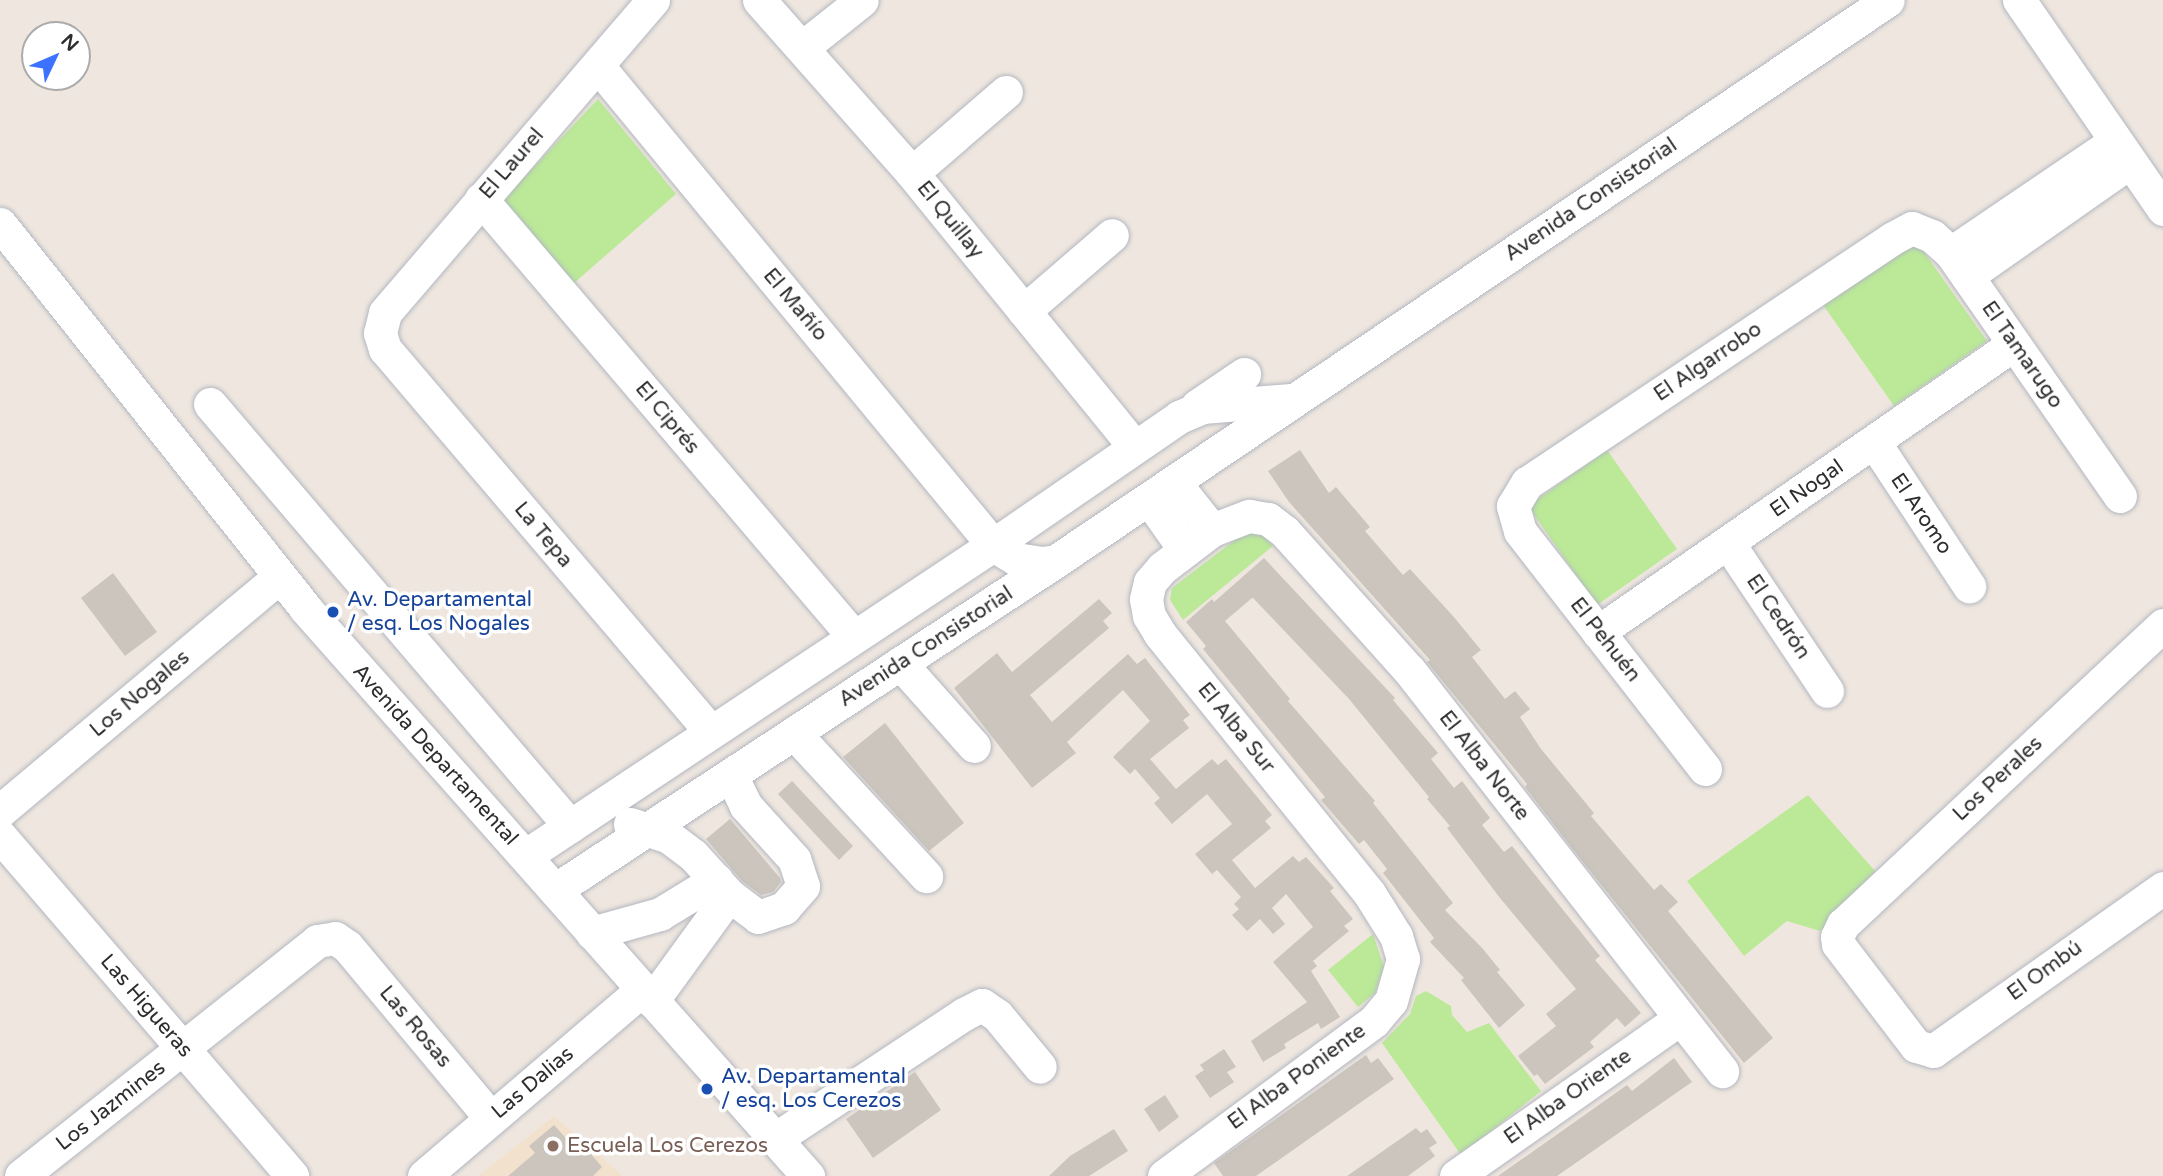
<!DOCTYPE html>
<meta charset="utf-8">
<style>
body{margin:0}
#map{position:relative;width:2163px;height:1176px;overflow:hidden;background:#efe7df;font-family:"Varela Round",sans-serif}
div>[style]{position:absolute}
.education>*{inset:0;background:#f2e2cd}
.green>*{inset:0;background:#bbe998}
.building>*{inset:0;background:#cbc5bd}
.roads{filter:drop-shadow(0 0 2px #b3b7c1) drop-shadow(0 0 2px #b3b7c1)}
.minor>*{height:33px;margin:-16.5px;padding:0 16.5px;transform-origin:16.5px;border-radius:16.5px;background:#fff}
.dots>*{width:19px;height:19px;translate:-50% -50%;box-sizing:border-box;border:4px solid #fff;border-radius:50%}
span{translate:-50% -50%;white-space:nowrap;text-align:center;line-height:1.15;-webkit-text-stroke:7px #fff;paint-order:stroke}
.street-label{font-size:21px;color:#2d2d2d}
.transit-label{font-size:21px;color:#164399}
.left{translate:0 -50%;text-align:left}
.education-label{font-size:21px;color:#785e54}
.north{position:absolute;left:21px;top:21px;width:70px;height:70px;box-sizing:border-box;background:#fff;border:2px solid #ababab;border-radius:50%;rotate:46deg;font-size:19px;font-weight:700;line-height:28px;text-align:center;color:#2d2d2d}
.north::after{content:'';display:block;margin:auto;width:24px;height:32px;background:#3c72ff;clip-path:polygon(50% 0,100% 100%,50% 72%,0 100%)}
</style>
<div id="map">
<div class="education">
<div style="clip-path:polygon(554px 1116px,623px 1176px,478px 1176px)"></div>
</div>
<div class="green">
<div style="clip-path:polygon(598px 99px,676px 194px,573px 284px,499px 204px)"></div>
<div style="clip-path:polygon(1914px 238px,1987px 341px,1894px 406px,1821px 302px)"></div>
<div style="clip-path:polygon(1607px 450px,1677px 549px,1597px 605px,1528px 506px)"></div>
<div style="clip-path:polygon(1259px 532px,1273px 546px,1183px 620px,1170px 600px,1172px 588px,1244px 533px)"></div>
<div style="clip-path:polygon(1808px 795px,1875px 871px,1820px 931px,1787px 921px,1744px 956px,1687px 881px)"></div>
<div style="clip-path:polygon(1373px 934px,1384px 967px,1375px 993px,1358px 1007px,1328px 970px)"></div>
<div style="clip-path:polygon(1426px 991px,1451px 1006px,1452px 1015px,1467px 1032px,1489px 1023px,1541px 1091px,1461px 1155px,1382px 1043px,1410px 1014px,1416px 996px)"></div>
</div>
<div class="building">
<div style="clip-path:polygon(1300px 450px,1329px 493px,1336px 487px,1370px 527px,1365px 531px,1403px 575px,1410px 569px,1453px 616px,1481px 650px,1472px 657px,1505px 699px,1515px 691px,1530px 709px,1520px 717px,1541px 749px,1594px 813px,1591px 816px,1654px 890px,1661px 884px,1678px 902px,1668px 911px,1773px 1038px,1744px 1063px,1575px 852px,1525px 787px,1527px 784px,1427px 662px,1430px 660px,1289px 502px,1268px 471px)"></div>
<div style="clip-path:polygon(1264px 558px,1395px 698px,1393px 700px,1438px 753px,1431px 759px,1454px 788px,1462px 781px,1490px 818px,1482px 825px,1504px 852px,1512px 846px,1600px 956px,1595px 960px,1641px 1013px,1625px 1027px,1617px 1018px,1590px 1042px,1594px 1047px,1545px 1084px,1537px 1074px,1534px 1076px,1518px 1056px,1556px 1026px,1546px 1014px,1576px 989px,1500px 898px,1447px 828px,1450px 826px,1427px 799px,1429px 797px,1349px 699px,1254px 599px,1252px 598px,1225px 621px,1290px 699px,1288px 701px,1375px 801px,1373px 803px,1453px 903px,1445px 910px,1483px 949px,1500px 970px,1497px 972px,1525px 1005px,1499px 1028px,1461px 980px,1464px 978px,1430px 942px,1434px 938px,1383px 873px,1387px 869px,1364px 840px,1359px 844px,1321px 800px,1325px 797px,1203px 649px,1206px 646px,1186px 622px,1212px 599px,1214px 602px)"></div>
<div style="clip-path:polygon(113px 573px,157px 632px,125px 656px,81px 598px)"></div>
<div style="clip-path:polygon(1099px 599px,1112px 613px,1103px 621px,1109px 628px,1030px 695px,1052px 722px,1128px 654px,1137px 664px,1145px 658px,1190px 715px,1183px 720px,1189px 728px,1150px 759px,1176px 789px,1212px 759px,1218px 765px,1226px 759px,1272px 815px,1265px 821px,1271px 828px,1232px 860px,1255px 888px,1293px 856px,1299px 862px,1306px 857px,1334px 888px,1330px 891px,1353px 919px,1344px 926px,1349px 931px,1313px 961px,1317px 966px,1311px 971px,1340px 1017px,1321px 1029px,1318px 1023px,1284px 1044px,1286px 1048px,1263px 1062px,1251px 1041px,1307px 1002px,1273px 962px,1313px 927px,1286px 894px,1272px 908px,1285px 924px,1273px 934px,1260px 919px,1247px 931px,1232px 915px,1239px 909px,1234px 904px,1241px 897px,1217px 870px,1212px 874px,1195px 854px,1232px 824px,1207px 794px,1172px 824px,1154px 803px,1160px 798px,1135px 769px,1130px 774px,1113px 757px,1150px 721px,1123px 690px,1067px 742px,1076px 753px,1032px 788px,954px 688px,997px 653px,1012px 672px)"></div>
<div style="clip-path:polygon(885px 723px,964px 823px,929px 851px,843px 757px)"></div>
<div style="clip-path:polygon(792px 781px,853px 846px,839px 860px,778px 794px)"></div>
<div style="clip-path:polygon(730px 819px,780px 878px,781px 882px,773px 892px,761px 895px,742px 881px,706px 839px)"></div>
<div style="clip-path:polygon(1224px 1049px,1236px 1067px,1227px 1072px,1234px 1082px,1210px 1098px,1195px 1076px,1204px 1070px,1200px 1065px)"></div>
<div style="clip-path:polygon(1366px 1055px,1371px 1063px,1378px 1058px,1394px 1079px,1256px 1176px,1223px 1176px,1214px 1163px)"></div>
<div style="clip-path:polygon(1674px 1058px,1692px 1082px,1557px 1176px,1498px 1176px,1627px 1085px,1632px 1091px)"></div>
<div style="clip-path:polygon(915px 1072px,941px 1110px,873px 1158px,846px 1119px)"></div>
<div style="clip-path:polygon(1165px 1095px,1179px 1117px,1159px 1132px,1144px 1109px)"></div>
<div style="clip-path:polygon(554px 1125px,572px 1145px,578px 1139px,602px 1167px,593px 1176px,508px 1176px,535px 1153px,529px 1146px)"></div>
<div style="clip-path:polygon(1416px 1128px,1421px 1133px,1427px 1129px,1437px 1143px,1429px 1148px,1435px 1156px,1408px 1176px,1347px 1176px)"></div>
<div style="clip-path:polygon(1114px 1129px,1128px 1151px,1089px 1176px,1049px 1176px,1070px 1156px)"></div>
</div>
<div class="roads">
<div class="minor">
<div style="left:653px;top:0;width:412px;rotate:130.6deg"></div>
<div style="left:385px;top:313px;width:21px;rotate:104deg"></div>
<div style="left:380px;top:333px;width:17px;rotate:73deg"></div>
<div style="left:385px;top:349px;width:503px;rotate:49.6deg"></div>
<div style="left:759px;top:0;width:231px;rotate:48.5deg"></div>
<div style="left:912px;top:173px;width:352px;rotate:50.9deg"></div>
<div style="left:2019px;top:0;width:254px;rotate:55.4deg"></div>
<div style="left:803px;top:47px;width:75px;rotate:-38.5deg"></div>
<div style="left:598px;top:66px;width:621px;rotate:50.49deg"></div>
<div style="left:993px;top:545px;width:27px;rotate:31deg"></div>
<div style="left:1016px;top:559px;width:26px;rotate:9deg"></div>
<div style="left:1042px;top:563px;width:14px;rotate:-8deg"></div>
<div style="left:912px;top:173px;width:124px;rotate:-40.8deg"></div>
<div style="left:481px;top:199px;width:575px;rotate:49.58deg"></div>
<div style="left:0;top:224px;width:490px;rotate:51.5deg"></div>
<div style="left:305px;top:608px;width:759px;rotate:48.47deg"></div>
<div style="left:1951px;top:253px;width:199px;rotate:-34.2deg"></div>
<div style="left:1967px;top:276px;width:199px;rotate:-35deg"></div>
<div style="left:1024px;top:311px;width:116px;rotate:-40.8deg"></div>
<div style="left:210px;top:404px;width:555px;rotate:49.53deg"></div>
<div style="left:1197px;top:406px;width:57px;rotate:-34.2deg"></div>
<div style="left:1874px;top:442px;width:173px;rotate:56.6deg"></div>
<div style="left:1174px;top:482px;width:61px;rotate:51.6deg"></div>
<div style="left:1149px;top:499px;width:62px;rotate:54.8deg"></div>
<div style="left:1728px;top:543px;width:178px;rotate:56.2deg"></div>
<div style="left:2163px;top:625px;width:438px;rotate:136.9deg"></div>
<div style="left:1843px;top:924px;width:14px;rotate:115deg"></div>
<div style="left:1837px;top:937px;width:7px;rotate:82deg"></div>
<div style="left:1838px;top:944px;width:128px;rotate:52.6deg"></div>
<div style="left:1916px;top:1046px;width:18px;rotate:16deg"></div>
<div style="left:1933px;top:1051px;width:282px;rotate:-35.3deg"></div>
<div style="left:1598px;top:632px;width:506px;rotate:-34.7deg"></div>
<div style="left:900px;top:663px;width:111px;rotate:48.3deg"></div>
<div style="left:794px;top:733px;width:195px;rotate:47.3deg"></div>
<div style="left:1705px;top:769px;width:301px;rotate:-127.9deg"></div>
<div style="left:1520px;top:531px;width:26px;rotate:-106deg"></div>
<div style="left:1513px;top:506px;width:27px;rotate:-59deg"></div>
<div style="left:1527px;top:483px;width:440px;rotate:-33.8deg"></div>
<div style="left:1893px;top:238px;width:21px;rotate:-28deg"></div>
<div style="left:1912px;top:228px;width:22px;rotate:22deg"></div>
<div style="left:1932px;top:236px;width:25px;rotate:42deg"></div>
<div style="left:1951px;top:253px;width:296px;rotate:55.2deg"></div>
<div style="left:0;top:811px;width:364px;rotate:-40deg"></div>
<div style="left:630px;top:824px;width:41px;rotate:18.4deg"></div>
<div style="left:669px;top:837px;width:30px;rotate:37deg"></div>
<div style="left:693px;top:855px;width:54px;rotate:48deg"></div>
<div style="left:729px;top:895px;width:36px;rotate:37deg"></div>
<div style="left:758px;top:917px;width:28px;rotate:-19deg"></div>
<div style="left:784px;top:908px;width:29px;rotate:-49deg"></div>
<div style="left:803px;top:886px;width:28px;rotate:-108deg"></div>
<div style="left:794px;top:859px;width:72px;rotate:-132.2deg"></div>
<div style="left:746px;top:806px;width:34px;rotate:-116deg"></div>
<div style="left:0;top:836px;width:448px;rotate:49.3deg"></div>
<div style="left:525px;top:856px;width:562px;rotate:-33.61deg"></div>
<div style="left:993px;top:545px;width:226px;rotate:-34.5deg"></div>
<div style="left:1179px;top:417px;width:25px;rotate:-23deg"></div>
<div style="left:1202px;top:407px;width:89px;rotate:-4.5deg"></div>
<div style="left:555px;top:890px;width:599px;rotate:-33.29deg"></div>
<div style="left:1056px;top:561px;width:1003px;rotate:-33.99deg"></div>
<div style="left:592px;top:933px;width:71px;rotate:-15.6deg"></div>
<div style="left:660px;top:914px;width:66px;rotate:-31.3deg"></div>
<div style="left:652px;top:1001px;width:131px;rotate:-54deg"></div>
<div style="left:775px;top:1139px;width:227px;rotate:-33.5deg"></div>
<div style="left:964px;top:1014px;width:20px;rotate:-27deg"></div>
<div style="left:982px;top:1005px;width:18px;rotate:34deg"></div>
<div style="left:997px;top:1015px;width:67px;rotate:50.4deg"></div>
<div style="left:21px;top:1176px;width:378px;rotate:-38.4deg"></div>
<div style="left:317px;top:941px;width:18px;rotate:-9deg"></div>
<div style="left:335px;top:938px;width:14px;rotate:34deg"></div>
<div style="left:347px;top:946px;width:224px;rotate:50.1deg"></div>
<div style="left:424px;top:1176px;width:287px;rotate:-40.5deg"></div>
<div style="left:1164px;top:1176px;width:261px;rotate:-36.4deg"></div>
<div style="left:1374px;top:1021px;width:26px;rotate:-50deg"></div>
<div style="left:1391px;top:1001px;width:44px;rotate:-74.1deg"></div>
<div style="left:1403px;top:959px;width:24px;rotate:-107deg"></div>
<div style="left:1396px;top:936px;width:51px;rotate:-122.1deg"></div>
<div style="left:1369px;top:893px;width:333px;rotate:-128.9deg"></div>
<div style="left:1160px;top:634px;width:21px;rotate:-121deg"></div>
<div style="left:1149px;top:616px;width:17px;rotate:-100deg"></div>
<div style="left:1146px;top:599px;width:17px;rotate:-77deg"></div>
<div style="left:1150px;top:582px;width:18px;rotate:-49deg"></div>
<div style="left:1162px;top:568px;width:63px;rotate:-37.2deg"></div>
<div style="left:1212px;top:530px;width:40px;rotate:-21deg"></div>
<div style="left:1249px;top:516px;width:19px;rotate:9deg"></div>
<div style="left:1268px;top:519px;width:21px;rotate:37deg"></div>
<div style="left:1285px;top:532px;width:186px;rotate:48.1deg"></div>
<div style="left:1409px;top:670px;width:509px;rotate:52.03deg"></div>
<div style="left:1456px;top:1176px;width:273px;rotate:-35.1deg"></div>
</div>
</div>
<div class="dots">
<div style="left:333px;top:612px;background:#1a4fb4"></div>
<div style="left:707px;top:1089px;background:#1a4fb4"></div>
<div style="left:553px;top:1146px;background:#8d6e63"></div>
</div>
<div class="street-label">
<span style="left:512px;top:164px;rotate:-49deg">El Laurel</span>
<span style="left:1591px;top:200px;rotate:-34deg">Avenida Consistorial</span>
<span style="left:950px;top:220px;rotate:51deg">El Quillay</span>
<span style="left:795px;top:305px;rotate:50deg">El Mañío</span>
<span style="left:2022px;top:355px;rotate:55deg">El Tamarugo</span>
<span style="left:1708px;top:362px;rotate:-34deg">El Algarrobo</span>
<span style="left:667px;top:418px;rotate:50deg">El Ciprés</span>
<span style="left:1807px;top:489px;rotate:-35deg">El Nogal</span>
<span style="left:1921px;top:514px;rotate:56deg">El Aromo</span>
<span style="left:543px;top:535px;rotate:50deg">La Tepa</span>
<span style="left:1778px;top:617px;rotate:56deg">El Cedrón</span>
<span style="left:1605px;top:640px;rotate:52deg">El Pehuén</span>
<span style="left:926px;top:647px;rotate:-33deg">Avenida Consistorial</span>
<span style="left:140px;top:694px;rotate:-40deg">Los Nogales</span>
<span style="left:1236px;top:728px;rotate:51deg">El Alba Sur</span>
<span style="left:435px;top:755px;rotate:48deg">Avenida Departamental</span>
<span style="left:1484px;top:766px;rotate:52deg">El Alba Norte</span>
<span style="left:1998px;top:779px;rotate:-43deg">Los Perales</span>
<span style="left:2045px;top:971px;rotate:-36deg">El Ombú</span>
<span style="left:146px;top:1006px;rotate:49deg">Las Higueras</span>
<span style="left:415px;top:1027px;rotate:50deg">Las Rosas</span>
<span style="left:1297px;top:1077px;rotate:-36deg">El Alba Poniente</span>
<span style="left:533px;top:1083px;rotate:-40deg">Las Dalias</span>
<span style="left:1568px;top:1097px;rotate:-35deg">El Alba Oriente</span>
<span style="left:111px;top:1106px;rotate:-38deg">Los Jazmines</span>
</div>
<div class="transit-label">
<span class="left" style="left:347px;top:612px">Av. Departamental<br>/ esq. Los Nogales</span>
<span class="left" style="left:721px;top:1089px">Av. Departamental<br>/ esq. Los Cerezos</span>
</div>
<div class="education-label">
<span class="left" style="left:567px;top:1146px">Escuela Los Cerezos</span>
</div>
<div class="north">N</div>
</div>
